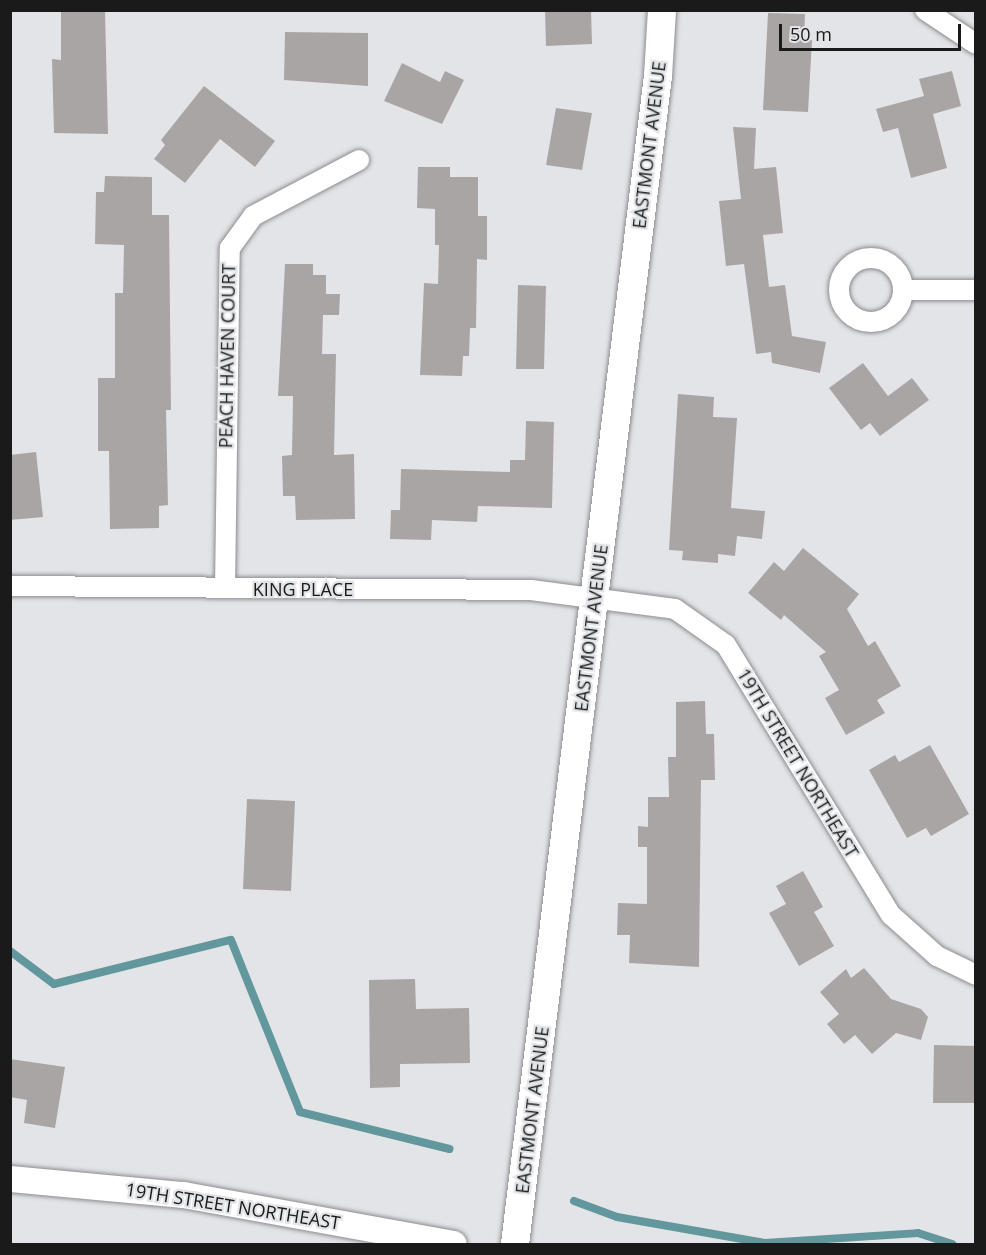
<!DOCTYPE html>
<style>
body{margin:0}
#map{position:relative;width:986px;height:1255px;overflow:hidden;background:#e3e4e7;font-family:"Open Sans",sans-serif}
div>[style]{position:absolute}
.stream>*{height:8px;margin:-4px;padding:0 4px;transform-origin:4px;border-radius:4px;background:#61979d}
.building>*{inset:0;background:#a9a5a5}
.roads{filter:drop-shadow(0 0 2px #8c8d90) drop-shadow(0 0 2px #8c8d90)}
.minor>*{height:20px;margin:-10px;padding:0 10px;transform-origin:10px;border-radius:10px;background:#fff}
.minor>.ring{margin:-10px;padding:0;box-sizing:content-box;background:none;border:20px solid #fff;border-radius:50%}
.tertiary>*{height:26px;margin:-13px;padding:0 13px;transform-origin:13px;border-radius:13px;background:#fff}
.secondary>*{height:28px;margin:-14px;padding:0 14px;transform-origin:14px;border-radius:14px;background:#fff}
span{translate:-50% -50%;white-space:nowrap;text-align:center;line-height:1.15;-webkit-text-stroke:4.5px #e3e4e7;paint-order:stroke}
.street-label{font-size:18px;color:#1a1a1b}
.frame{position:absolute;inset:0;border:12px solid #1a1a1b;pointer-events:none}
.scale{position:absolute;left:779px;top:24px;width:182px;height:27px;box-sizing:border-box;border:3px solid #1a1a1b;border-top:0;padding-left:8px;font-size:18px;line-height:21px;white-space:nowrap;color:#1a1a1b;-webkit-text-stroke:4px #e3e4e7;paint-order:stroke}
</style>
<div id="map">
<div class="stream">
<div style="left:10px;top:951px;width:55px;rotate:36.9deg"></div>
<div style="left:54px;top:984px;width:182px;rotate:-14deg"></div>
<div style="left:231px;top:940px;width:185px;rotate:68.1deg"></div>
<div style="left:300px;top:1112px;width:154px;rotate:13.9deg"></div>
<div style="left:574px;top:1201px;width:46px;rotate:20.4deg"></div>
<div style="left:617px;top:1217px;width:150px;rotate:10deg"></div>
<div style="left:765px;top:1243px;width:153px;rotate:-3.7deg"></div>
<div style="left:918px;top:1233px;width:36px;rotate:18deg"></div>
</div>
<div class="building">
<div style="clip-path:polygon(61px 10px,105px 10px,108px 134px,54px 133px,52px 59px,61px 60px)"></div>
<div style="clip-path:polygon(545px 10px,591px 10px,592px 44px,546px 46px)"></div>
<div style="clip-path:polygon(768px 13px,805px 14px,804px 39px,812px 40px,808px 112px,763px 110px)"></div>
<div style="clip-path:polygon(285px 32px,368px 33px,368px 86px,284px 80px)"></div>
<div style="clip-path:polygon(402px 63px,440px 82px,445px 71px,464px 80px,442px 124px,384px 101px)"></div>
<div style="clip-path:polygon(952px 71px,961px 106px,933px 114px,947px 168px,911px 178px,898px 128px,883px 132px,876px 109px,924px 96px,919px 79px)"></div>
<div style="clip-path:polygon(204px 86px,275px 141px,255px 167px,220px 139px,185px 183px,154px 159px,165px 145px,161px 140px)"></div>
<div style="clip-path:polygon(556px 108px,592px 113px,582px 170px,546px 165px)"></div>
<div style="clip-path:polygon(733px 127px,756px 128px,754px 169px,776px 167px,783px 233px,763px 235px,769px 287px,785px 285px,792px 336px,826px 342px,820px 373px,772px 363px,771px 352px,756px 354px,744px 264px,726px 266px,719px 201px,741px 199px)"></div>
<div style="clip-path:polygon(418px 167px,450px 167px,450px 177px,478px 177px,478px 216px,487px 216px,487px 260px,477px 259px,476px 328px,470px 328px,469px 356px,463px 356px,462px 376px,420px 375px,424px 283px,438px 284px,439px 245px,435px 245px,435px 209px,417px 208px)"></div>
<div style="clip-path:polygon(105px 176px,152px 177px,152px 215px,169px 215px,171px 410px,166px 410px,168px 505px,159px 506px,159px 528px,110px 529px,109px 451px,98px 451px,98px 378px,115px 378px,115px 293px,123px 293px,124px 245px,95px 244px,96px 192px,104px 192px)"></div>
<div style="clip-path:polygon(285px 264px,313px 264px,313px 275px,326px 275px,326px 294px,340px 294px,339px 315px,323px 315px,322px 354px,336px 354px,334px 455px,354px 454px,355px 519px,296px 520px,295px 496px,283px 496px,282px 456px,292px 455px,293px 396px,278px 396px)"></div>
<div style="clip-path:polygon(518px 285px,546px 286px,544px 369px,516px 369px)"></div>
<div style="clip-path:polygon(863px 363px,888px 396px,912px 378px,929px 400px,880px 436px,870px 423px,861px 430px,829px 388px)"></div>
<div style="clip-path:polygon(678px 394px,714px 397px,713px 417px,737px 418px,731px 508px,765px 511px,762px 539px,737px 536px,735px 556px,718px 554px,718px 563px,682px 560px,683px 551px,669px 550px)"></div>
<div style="clip-path:polygon(526px 421px,554px 422px,552px 508px,478px 506px,477px 522px,432px 520px,431px 540px,390px 539px,391px 510px,400px 510px,401px 469px,510px 472px,510px 460px,525px 460px)"></div>
<div style="clip-path:polygon(36px 452px,43px 517px,10px 520px,10px 455px)"></div>
<div style="clip-path:polygon(803px 548px,859px 594px,847px 609px,868px 646px,875px 641px,901px 686px,877px 700px,885px 713px,846px 735px,825px 698px,839px 690px,819px 656px,826px 652px,784px 615px,781px 620px,748px 593px,774px 562px,784px 571px)"></div>
<div style="clip-path:polygon(705px 701px,706px 734px,714px 734px,715px 780px,701px 780px,699px 967px,629px 963px,630px 935px,617px 935px,618px 903px,647px 904px,647px 847px,638px 847px,638px 826px,648px 827px,648px 797px,669px 797px,668px 757px,676px 757px,676px 702px)"></div>
<div style="clip-path:polygon(930px 745px,969px 814px,931px 836px,926px 828px,907px 838px,869px 770px,895px 755px,899px 762px)"></div>
<div style="clip-path:polygon(247px 799px,295px 801px,291px 891px,243px 889px)"></div>
<div style="clip-path:polygon(803px 871px,823px 907px,814px 912px,834px 946px,799px 966px,769px 913px,786px 904px,776px 886px)"></div>
<div style="clip-path:polygon(864px 968px,891px 999px,921px 1009px,928px 1017px,921px 1040px,896px 1033px,872px 1054px,855px 1035px,844px 1044px,827px 1024px,839px 1014px,820px 992px,846px 969px,851px 978px)"></div>
<div style="clip-path:polygon(415px 979px,416px 1009px,469px 1008px,470px 1063px,400px 1064px,400px 1087px,370px 1088px,369px 980px)"></div>
<div style="clip-path:polygon(934px 1045px,975px 1046px,975px 1103px,933px 1103px)"></div>
<div style="clip-path:polygon(10px 1059px,65px 1067px,55px 1128px,24px 1123px,27px 1100px,10px 1097px)"></div>
</div>
<div class="roads">
<div class="minor">
<div style="left:925px;top:10px;width:61px;rotate:33.7deg"></div>
<div class="ring" style="left:839px;top:258px;width:44px;height:44px"></div>
<div style="left:903px;top:290px;width:73px"></div>
<div style="left:10px;top:586px;width:521px;rotate:0.44deg"></div>
<div style="left:531px;top:590px;width:145px;rotate:7.5deg"></div>
<div style="left:675px;top:609px;width:62px;rotate:35.2deg"></div>
<div style="left:726px;top:645px;width:316px;rotate:58.6deg"></div>
<div style="left:891px;top:915px;width:62px;rotate:41.7deg"></div>
<div style="left:937px;top:956px;width:43px;rotate:26deg"></div>
<div style="left:225px;top:588px;width:340px;rotate:-89.2deg"></div>
<div style="left:230px;top:248px;width:39px;rotate:-54deg"></div>
<div style="left:253px;top:216px;width:120px;rotate:-27.8deg"></div>
</div>
<div class="tertiary">
<div style="left:10px;top:1179px;width:175px;rotate:5.3deg"></div>
<div style="left:184px;top:1195px;width:274px;rotate:10.3deg"></div>
</div>
<div class="secondary">
<div style="left:515px;top:1244px;width:1177px;rotate:-83.02deg"></div>
<div style="left:658px;top:76px;width:66px;rotate:-86.5deg"></div>
</div>
</div>
<div class="street-label">
<span style="left:649px;top:145px;rotate:-83deg">EASTMONT AVENUE</span>
<span style="left:227px;top:356px;rotate:-89deg">PEACH HAVEN COURT</span>
<span style="left:303px;top:589px">KING PLACE</span>
<span style="left:591px;top:628px;rotate:-83deg">EASTMONT AVENUE</span>
<span style="left:798px;top:763px;rotate:59deg">19TH STREET NORTHEAST</span>
<span style="left:532px;top:1110px;rotate:-83deg">EASTMONT AVENUE</span>
<span style="left:233px;top:1206px;rotate:9deg">19TH STREET NORTHEAST</span>
</div>
<div class="frame"></div>
<div class="scale">50 m</div>
</div>
